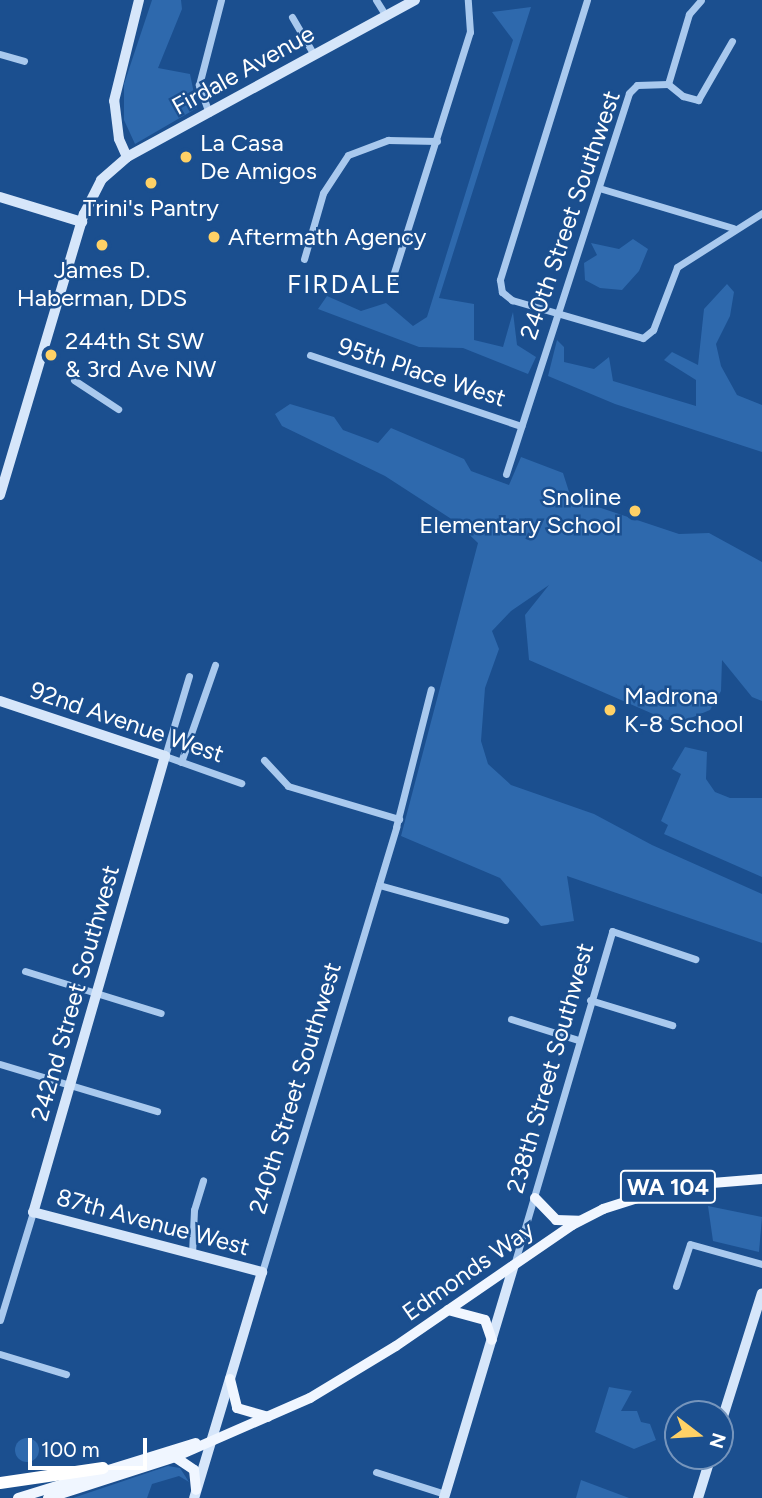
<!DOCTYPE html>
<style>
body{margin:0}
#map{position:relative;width:762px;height:1498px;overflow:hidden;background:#1b4f8f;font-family:Figtree,sans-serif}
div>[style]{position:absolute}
.green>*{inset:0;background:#2e69ad}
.round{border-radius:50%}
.street>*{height:7px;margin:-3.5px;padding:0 3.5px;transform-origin:3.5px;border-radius:3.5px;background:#a9c9ee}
.secondary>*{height:10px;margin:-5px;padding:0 5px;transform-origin:5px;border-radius:5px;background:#d6e6fa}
.primary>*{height:10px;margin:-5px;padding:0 5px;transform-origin:5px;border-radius:5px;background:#f0f6ff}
.highway>*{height:12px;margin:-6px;padding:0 6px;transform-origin:6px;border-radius:6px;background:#fff}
.dots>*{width:19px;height:19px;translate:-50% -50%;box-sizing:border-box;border:4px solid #1b4f8f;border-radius:50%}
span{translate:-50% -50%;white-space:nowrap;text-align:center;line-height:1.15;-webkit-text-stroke:5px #1b4f8f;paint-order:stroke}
.shield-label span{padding:2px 5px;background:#1b4f8f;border:2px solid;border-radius:5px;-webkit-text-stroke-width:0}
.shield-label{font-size:23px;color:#fff;font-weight:700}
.street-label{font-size:24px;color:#fff}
.poi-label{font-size:24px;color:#fff}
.left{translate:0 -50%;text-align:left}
.right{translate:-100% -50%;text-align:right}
.neighbourhood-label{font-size:26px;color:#fff;letter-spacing:2px}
.north{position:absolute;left:664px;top:1400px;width:70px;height:70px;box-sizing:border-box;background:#1b4f8f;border:2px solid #7695bc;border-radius:50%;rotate:107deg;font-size:19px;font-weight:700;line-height:28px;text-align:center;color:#fff}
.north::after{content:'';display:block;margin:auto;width:24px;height:32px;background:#ffd166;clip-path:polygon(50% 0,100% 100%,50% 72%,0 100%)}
.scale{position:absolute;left:28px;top:1438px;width:119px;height:32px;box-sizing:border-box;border:4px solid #fff;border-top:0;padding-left:9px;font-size:21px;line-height:24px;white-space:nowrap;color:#fff;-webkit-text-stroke:5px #1b4f8f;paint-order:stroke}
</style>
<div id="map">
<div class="green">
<div style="clip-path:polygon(152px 0,181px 0,182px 9px,158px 68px,190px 74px,197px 108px,135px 144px,124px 120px,124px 84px)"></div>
<div style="clip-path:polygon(531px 7px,439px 298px,474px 304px,474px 340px,503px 347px,513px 312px,517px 345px,536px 357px,528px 374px,463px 348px,419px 347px,318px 309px,327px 296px,361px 311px,386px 303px,413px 326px,427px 317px,513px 40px,492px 12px)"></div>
<div style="clip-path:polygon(633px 239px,648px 249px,639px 271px,622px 290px,600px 288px,585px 280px,584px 263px,597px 255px,591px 243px,619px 249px)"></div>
<div style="clip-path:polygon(727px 284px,734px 292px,730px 316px,716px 344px,721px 366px,737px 395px,762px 405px,762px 452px,615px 404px,548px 376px,557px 340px,564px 347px,564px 362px,594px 369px,609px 357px,613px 381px,696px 406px,696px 380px,664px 360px,672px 352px,698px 365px,704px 309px)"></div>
<div style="clip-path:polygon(290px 404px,334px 417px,343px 430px,378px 443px,391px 428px,464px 459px,471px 471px,509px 485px,521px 457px,563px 473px,571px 498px,679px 534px,709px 533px,762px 562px,762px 701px,752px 697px,722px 660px,721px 691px,710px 710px,686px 720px,667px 720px,529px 660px,525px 615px,549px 585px,511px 611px,492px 631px,499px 649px,485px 688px,481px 741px,488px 764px,511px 785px,594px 814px,652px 845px,762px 894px,762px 943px,567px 876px,574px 921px,541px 926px,500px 878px,401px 836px,478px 543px,456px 522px,385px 476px,282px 426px,275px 414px)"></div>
<div style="clip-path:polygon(685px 747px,707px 752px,706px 779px,715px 792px,730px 798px,762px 798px,762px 877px,664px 834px,668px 825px,661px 821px,681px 774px,672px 769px)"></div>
<div style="clip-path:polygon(708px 1206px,762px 1217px,759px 1252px,713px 1241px)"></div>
<div style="clip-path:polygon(609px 1387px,632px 1391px,621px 1411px,637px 1411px,641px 1422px,650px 1424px,656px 1440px,634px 1449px,595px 1432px)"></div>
<div class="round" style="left:15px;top:1438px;width:24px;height:24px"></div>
<div style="clip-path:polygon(168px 1466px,180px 1468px,189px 1482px,179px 1476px,152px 1484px,147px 1498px,73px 1498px)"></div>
<div style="clip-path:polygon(581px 1480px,629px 1498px,576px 1498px)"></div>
</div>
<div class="street">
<div style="left:376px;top:0;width:19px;rotate:58deg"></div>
<div style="left:587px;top:0;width:293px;rotate:107.3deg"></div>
<div style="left:500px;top:280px;width:12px;rotate:81deg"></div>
<div style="left:502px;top:292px;width:13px;rotate:39deg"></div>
<div style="left:512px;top:300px;width:136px;rotate:16.2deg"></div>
<div style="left:643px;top:338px;width:13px;rotate:-39deg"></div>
<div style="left:653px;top:330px;width:67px;rotate:-69.1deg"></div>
<div style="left:677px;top:267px;width:101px;rotate:-32.4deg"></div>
<div style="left:292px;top:17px;width:44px;rotate:59.9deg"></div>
<div style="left:0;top:54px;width:25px;rotate:16deg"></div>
<div style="left:668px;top:84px;width:19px;rotate:39deg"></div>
<div style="left:683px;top:96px;width:16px;rotate:15deg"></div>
<div style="left:698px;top:100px;width:68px;rotate:-60deg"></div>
<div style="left:209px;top:113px;width:30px;rotate:-110deg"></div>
<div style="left:199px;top:85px;width:88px;rotate:-75.5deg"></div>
<div style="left:599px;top:188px;width:140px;rotate:16.6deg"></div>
<div style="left:304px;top:259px;width:69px;rotate:-73.9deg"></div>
<div style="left:323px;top:193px;width:45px;rotate:-56.7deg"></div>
<div style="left:348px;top:155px;width:43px;rotate:-20.6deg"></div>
<div style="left:388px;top:140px;width:49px;rotate:1.2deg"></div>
<div style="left:391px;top:282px;width:262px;rotate:-72.5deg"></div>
<div style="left:470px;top:32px;width:32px;rotate:-94deg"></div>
<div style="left:310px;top:355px;width:223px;rotate:18.6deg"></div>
<div style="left:74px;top:380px;width:53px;rotate:33.4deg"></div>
<div style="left:506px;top:474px;width:400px;rotate:-72.1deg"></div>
<div style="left:629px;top:93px;width:11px;rotate:-45deg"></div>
<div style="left:637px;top:85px;width:31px;rotate:-2deg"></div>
<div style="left:668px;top:84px;width:73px;rotate:-73.3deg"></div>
<div style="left:689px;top:14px;width:18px;rotate:-49deg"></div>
<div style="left:189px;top:676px;width:84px;rotate:106.7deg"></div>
<div style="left:165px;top:756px;width:81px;rotate:19.6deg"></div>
<div style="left:264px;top:760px;width:35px;rotate:47deg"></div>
<div style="left:288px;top:786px;width:116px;rotate:16.6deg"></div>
<div style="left:181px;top:762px;width:103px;rotate:-70.7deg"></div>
<div style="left:379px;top:885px;width:131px;rotate:15.5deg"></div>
<div style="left:25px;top:971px;width:142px;rotate:17.2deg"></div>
<div style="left:590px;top:1000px;width:86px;rotate:17deg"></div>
<div style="left:511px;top:1019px;width:70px;rotate:17.4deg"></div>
<div style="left:0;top:1064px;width:164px;rotate:16.7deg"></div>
<div style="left:192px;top:1254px;width:44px;rotate:-87.4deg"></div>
<div style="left:194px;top:1210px;width:31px;rotate:-73deg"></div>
<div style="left:514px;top:1265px;width:348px;rotate:-73.6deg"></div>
<div style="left:612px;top:931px;width:88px;rotate:18.6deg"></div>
<div style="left:262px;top:1272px;width:465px;rotate:-73.2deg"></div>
<div style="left:396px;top:827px;width:142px;rotate:-75.8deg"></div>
<div style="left:676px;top:1286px;width:44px;rotate:-71.6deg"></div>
<div style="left:690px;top:1244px;width:75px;rotate:15.5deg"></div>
<div style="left:0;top:1320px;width:113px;rotate:-73deg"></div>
<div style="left:0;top:1354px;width:69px;rotate:16.9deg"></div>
<div style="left:376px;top:1472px;width:72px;rotate:17.7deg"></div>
</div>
<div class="secondary">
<div style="left:127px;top:157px;width:20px;rotate:-114deg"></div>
<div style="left:119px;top:139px;width:38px;rotate:-97deg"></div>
<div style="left:114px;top:101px;width:104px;rotate:-76.1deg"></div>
<div style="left:0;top:197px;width:86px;rotate:17deg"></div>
<div style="left:0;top:495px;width:293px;rotate:-73.4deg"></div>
<div style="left:84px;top:214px;width:38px;rotate:-63deg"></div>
<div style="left:101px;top:180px;width:35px;rotate:-41deg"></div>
<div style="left:127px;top:157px;width:328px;rotate:-28.6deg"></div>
<div style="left:0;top:701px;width:174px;rotate:18.4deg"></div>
<div style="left:165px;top:756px;width:475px;rotate:106.1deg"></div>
<div style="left:33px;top:1212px;width:237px;rotate:14.7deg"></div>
<div style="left:262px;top:1272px;width:236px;rotate:106.7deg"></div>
<div style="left:720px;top:1426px;width:139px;rotate:-72.5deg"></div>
<div style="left:444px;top:1498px;width:243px;rotate:-73.3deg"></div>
<div style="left:698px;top:1498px;width:44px;rotate:-72.8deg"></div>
</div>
<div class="primary">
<div style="left:535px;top:1198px;width:30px;rotate:46deg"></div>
<div style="left:556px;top:1220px;width:23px;rotate:2deg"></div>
<div style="left:448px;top:1310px;width:38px;rotate:15deg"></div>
<div style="left:485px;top:1320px;width:21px;rotate:71deg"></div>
<div style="left:230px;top:1379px;width:30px;rotate:76deg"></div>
<div style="left:237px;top:1408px;width:32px;rotate:16deg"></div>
<div style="left:175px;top:1457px;width:23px;rotate:34deg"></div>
<div style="left:194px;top:1470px;width:20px;rotate:84deg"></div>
<div style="left:18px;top:1498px;width:186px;rotate:-17.2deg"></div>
<div style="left:48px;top:1498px;width:133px;rotate:-17.9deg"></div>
<div style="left:175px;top:1457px;width:147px;rotate:-23.6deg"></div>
<div style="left:310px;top:1398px;width:100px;rotate:-31.2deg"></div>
<div style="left:396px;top:1346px;width:214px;rotate:-34.5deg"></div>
<div style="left:572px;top:1225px;width:35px;rotate:-27deg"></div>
<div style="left:603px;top:1209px;width:76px;rotate:-17.7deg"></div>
<div style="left:675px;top:1186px;width:87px;rotate:-4.6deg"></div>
</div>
<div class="highway">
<div style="left:0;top:1483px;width:104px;rotate:-8.3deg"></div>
</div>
<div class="dots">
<div style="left:186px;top:157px;background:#ffd166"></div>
<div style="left:151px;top:183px;background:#ffd166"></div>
<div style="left:214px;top:237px;background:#ffd166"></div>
<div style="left:102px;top:245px;background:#ffd166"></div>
<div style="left:51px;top:355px;background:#ffd166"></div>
<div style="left:635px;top:511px;background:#ffd166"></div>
<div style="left:610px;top:710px;background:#ffd166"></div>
</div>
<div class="shield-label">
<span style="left:668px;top:1187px">WA 104</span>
</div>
<div class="street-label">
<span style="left:243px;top:70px;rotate:-29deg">Firdale Avenue</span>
<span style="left:570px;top:215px;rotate:-71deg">240th Street Southwest</span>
<span style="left:422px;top:372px;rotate:18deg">95th Place West</span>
<span style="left:127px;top:722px;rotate:19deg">92nd Avenue West</span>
<span style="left:75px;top:993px;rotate:-74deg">242nd Street Southwest</span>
<span style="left:550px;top:1068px;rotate:-74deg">238th Street Southwest</span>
<span style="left:295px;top:1088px;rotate:-73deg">240th Street Southwest</span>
<span style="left:153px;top:1222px;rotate:15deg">87th Avenue West</span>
<span style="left:468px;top:1271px;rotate:-35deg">Edmonds Way</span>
</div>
<div class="poi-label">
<span class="left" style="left:200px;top:157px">La Casa<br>De Amigos</span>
<span style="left:151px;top:208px">Trini's Pantry</span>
<span class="left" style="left:228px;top:237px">Aftermath Agency</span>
<span style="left:102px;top:284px">James D.<br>Haberman, DDS</span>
<span class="left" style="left:65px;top:355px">244th St SW<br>&amp; 3rd Ave NW</span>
<span class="right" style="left:621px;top:511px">Snoline<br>Elementary School</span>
<span class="left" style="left:624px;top:710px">Madrona<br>K-8 School</span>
</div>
<div class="neighbourhood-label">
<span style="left:345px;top:285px">FIRDALE</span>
</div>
<div class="north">N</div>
<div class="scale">100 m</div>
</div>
